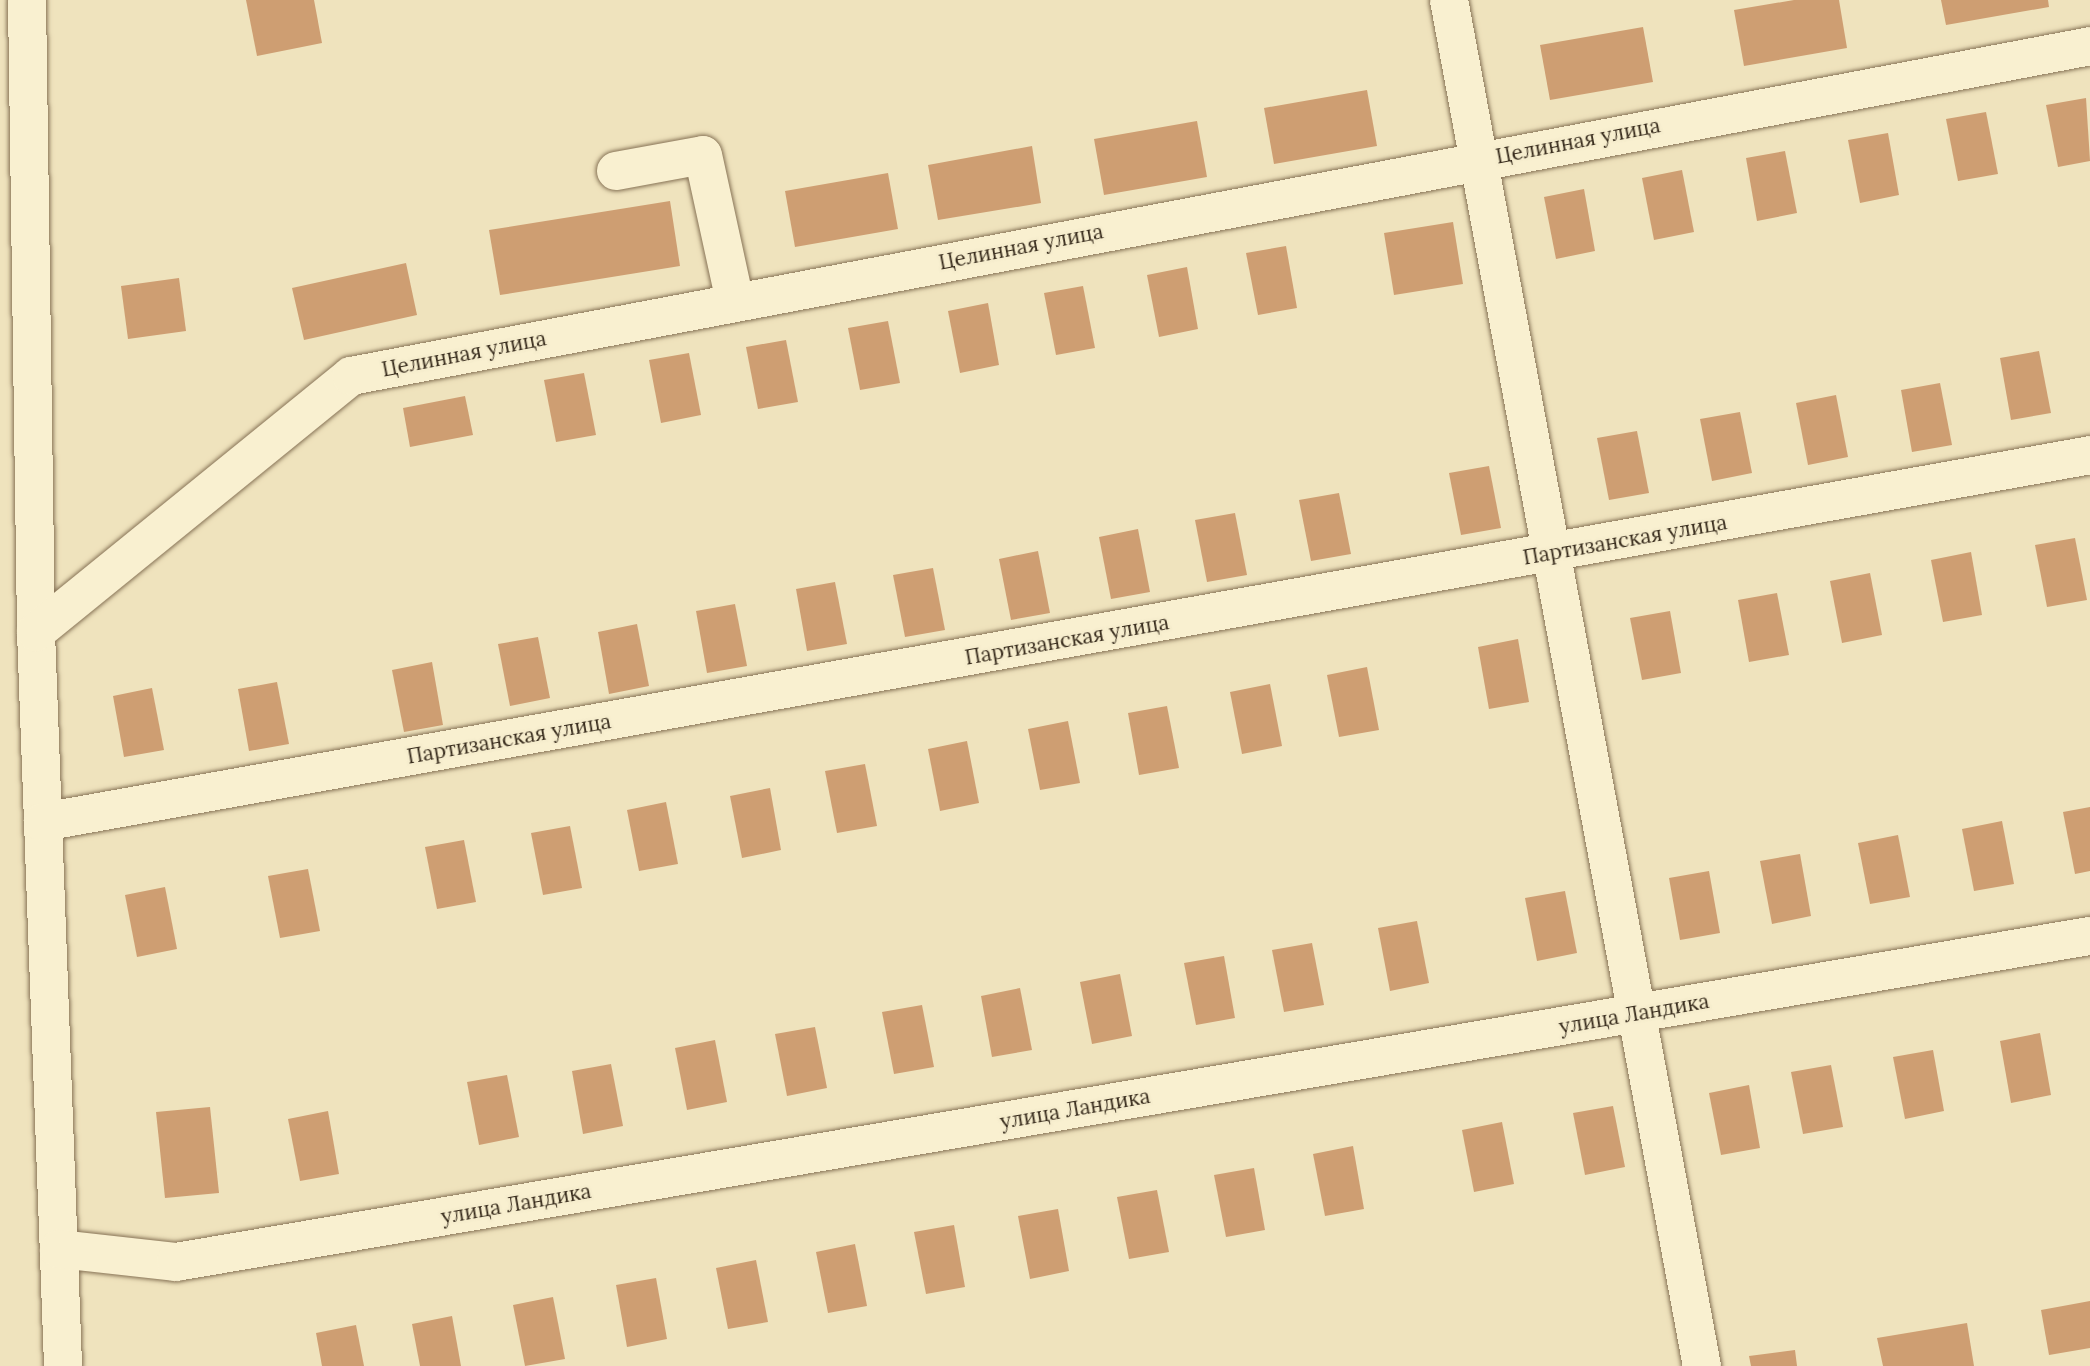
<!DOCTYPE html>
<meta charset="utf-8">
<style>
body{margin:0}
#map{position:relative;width:2090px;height:1366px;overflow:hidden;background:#efe3bd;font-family:Lora,serif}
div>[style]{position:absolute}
.building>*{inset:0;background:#ce9e72}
.roads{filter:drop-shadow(0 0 2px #877356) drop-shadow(0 0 2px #877356)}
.minor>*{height:38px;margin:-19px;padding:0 19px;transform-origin:19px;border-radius:19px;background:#f9f0d0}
span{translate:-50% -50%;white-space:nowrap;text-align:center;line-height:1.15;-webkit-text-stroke:5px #f6edcd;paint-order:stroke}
.street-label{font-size:21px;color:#362a1b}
</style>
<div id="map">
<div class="building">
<div style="clip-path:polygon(246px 0,314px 0,322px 43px,257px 56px)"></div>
<div style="clip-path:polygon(1794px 0,1839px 0,1847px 48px,1744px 66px,1734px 10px)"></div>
<div style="clip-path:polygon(1941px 0,2048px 0,2049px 7px,1946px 25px)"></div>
<div style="clip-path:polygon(1643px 27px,1653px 82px,1550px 100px,1540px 45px)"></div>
<div style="clip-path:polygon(1367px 90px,1377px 146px,1274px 164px,1264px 108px)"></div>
<div style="clip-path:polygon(2086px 98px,2090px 161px,2058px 167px,2046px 105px)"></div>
<div style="clip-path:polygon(1986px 112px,1998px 174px,1958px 181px,1946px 119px)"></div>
<div style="clip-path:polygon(1197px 121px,1207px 177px,1104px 195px,1094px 139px)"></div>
<div style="clip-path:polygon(1888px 133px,1899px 195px,1860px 203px,1848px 140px)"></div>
<div style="clip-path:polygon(1032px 146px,1041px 203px,938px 220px,928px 165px)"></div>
<div style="clip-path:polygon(1785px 151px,1797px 213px,1757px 221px,1746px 158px)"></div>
<div style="clip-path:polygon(1682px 170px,1694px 232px,1654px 240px,1642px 178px)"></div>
<div style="clip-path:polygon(888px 173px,898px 229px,795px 247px,785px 191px)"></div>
<div style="clip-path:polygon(1584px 189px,1595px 251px,1556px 259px,1544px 197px)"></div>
<div style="clip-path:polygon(670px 201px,680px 266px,500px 295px,489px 230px)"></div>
<div style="clip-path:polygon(1453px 222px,1463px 284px,1394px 295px,1384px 233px)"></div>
<div style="clip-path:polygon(1286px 246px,1297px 308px,1258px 315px,1246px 253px)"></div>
<div style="clip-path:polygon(406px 263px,417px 315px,304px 340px,292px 288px)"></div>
<div style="clip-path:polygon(1187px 267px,1198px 329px,1159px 337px,1147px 275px)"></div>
<div style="clip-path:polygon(179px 278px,186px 331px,128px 339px,121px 286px)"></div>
<div style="clip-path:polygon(1083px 286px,1095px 348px,1056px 355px,1044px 293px)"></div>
<div style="clip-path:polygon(988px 303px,999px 365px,960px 373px,948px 311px)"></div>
<div style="clip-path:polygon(888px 321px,900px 383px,860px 390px,848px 328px)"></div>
<div style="clip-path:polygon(786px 340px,798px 402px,758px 409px,746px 347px)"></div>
<div style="clip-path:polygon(2039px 351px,2051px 413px,2011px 420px,2000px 358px)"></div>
<div style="clip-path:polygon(689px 353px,701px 415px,661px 423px,649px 360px)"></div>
<div style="clip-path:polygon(584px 373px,596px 435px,556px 442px,544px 380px)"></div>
<div style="clip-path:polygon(1940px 383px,1952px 445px,1912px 452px,1901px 390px)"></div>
<div style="clip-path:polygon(1836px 395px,1848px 457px,1808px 465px,1796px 403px)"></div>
<div style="clip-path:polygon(465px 396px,473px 435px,410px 447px,403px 408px)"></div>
<div style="clip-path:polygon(1740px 412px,1752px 473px,1712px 481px,1700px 419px)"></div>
<div style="clip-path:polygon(1637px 431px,1649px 493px,1609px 500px,1597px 438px)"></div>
<div style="clip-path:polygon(1489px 466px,1501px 528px,1461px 535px,1449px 473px)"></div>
<div style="clip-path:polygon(1339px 493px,1351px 554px,1311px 561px,1299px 500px)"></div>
<div style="clip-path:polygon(1235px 513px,1247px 575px,1207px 582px,1195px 520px)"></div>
<div style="clip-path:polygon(1138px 529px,1150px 592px,1111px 599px,1099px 537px)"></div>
<div style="clip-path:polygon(2075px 538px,2087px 600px,2047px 607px,2035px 545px)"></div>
<div style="clip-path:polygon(1038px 551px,1050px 613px,1011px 620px,999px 559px)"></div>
<div style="clip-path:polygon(1971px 552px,1982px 615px,1943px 622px,1931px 560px)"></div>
<div style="clip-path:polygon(933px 568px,945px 630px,905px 637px,893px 575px)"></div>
<div style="clip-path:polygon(1870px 573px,1882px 635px,1842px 643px,1830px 581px)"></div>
<div style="clip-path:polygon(835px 582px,847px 644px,807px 651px,796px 589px)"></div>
<div style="clip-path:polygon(1777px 593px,1789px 655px,1749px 662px,1738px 600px)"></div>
<div style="clip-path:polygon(735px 604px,747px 666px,707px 673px,696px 611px)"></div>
<div style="clip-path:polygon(1670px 611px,1681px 673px,1642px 680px,1630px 618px)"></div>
<div style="clip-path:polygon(637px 624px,649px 686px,609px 694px,598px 632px)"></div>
<div style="clip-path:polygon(538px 637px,550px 698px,510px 706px,498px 644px)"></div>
<div style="clip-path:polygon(1518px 639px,1529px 702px,1489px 709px,1478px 647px)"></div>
<div style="clip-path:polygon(432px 662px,443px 725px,404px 732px,392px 670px)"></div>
<div style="clip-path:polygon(1367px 667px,1379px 730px,1339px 737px,1327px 675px)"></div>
<div style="clip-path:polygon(277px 682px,289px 744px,249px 751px,238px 689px)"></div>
<div style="clip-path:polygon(1270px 684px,1282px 746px,1242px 754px,1230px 692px)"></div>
<div style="clip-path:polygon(152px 688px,164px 750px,124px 757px,113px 696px)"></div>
<div style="clip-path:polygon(1167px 706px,1179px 768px,1139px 775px,1128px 713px)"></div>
<div style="clip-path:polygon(1068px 721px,1080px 783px,1040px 790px,1028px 729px)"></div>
<div style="clip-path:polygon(967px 741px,979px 803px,940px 811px,928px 749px)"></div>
<div style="clip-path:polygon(865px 764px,877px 826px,837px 833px,825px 771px)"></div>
<div style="clip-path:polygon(770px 788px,781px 850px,742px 858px,730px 796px)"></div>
<div style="clip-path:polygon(666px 802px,678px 864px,639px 871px,627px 810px)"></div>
<div style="clip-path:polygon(2090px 807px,2090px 871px,2075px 874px,2063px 812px)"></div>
<div style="clip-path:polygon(2002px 821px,2014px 884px,1974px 891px,1962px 829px)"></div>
<div style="clip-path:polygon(570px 826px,582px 888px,543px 895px,531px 833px)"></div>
<div style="clip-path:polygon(1898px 835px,1910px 897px,1870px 904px,1858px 843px)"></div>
<div style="clip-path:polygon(464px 840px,476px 902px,437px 909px,425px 847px)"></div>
<div style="clip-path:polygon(1800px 854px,1811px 916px,1772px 924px,1760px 861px)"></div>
<div style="clip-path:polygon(308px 869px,320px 931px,280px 938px,268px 876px)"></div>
<div style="clip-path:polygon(1709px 871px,1720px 933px,1680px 940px,1669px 878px)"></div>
<div style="clip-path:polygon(165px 887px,177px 949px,137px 957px,125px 895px)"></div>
<div style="clip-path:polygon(1565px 891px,1577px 953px,1537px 961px,1525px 898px)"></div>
<div style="clip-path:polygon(1417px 921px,1429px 983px,1390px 991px,1378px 928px)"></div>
<div style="clip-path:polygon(1312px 943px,1324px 1005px,1284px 1012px,1272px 950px)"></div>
<div style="clip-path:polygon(1224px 956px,1235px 1018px,1196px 1025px,1184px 963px)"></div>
<div style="clip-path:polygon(1120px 974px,1132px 1036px,1092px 1044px,1080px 982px)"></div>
<div style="clip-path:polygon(1020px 988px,1032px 1050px,992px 1057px,981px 996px)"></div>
<div style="clip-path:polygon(922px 1005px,934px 1067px,894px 1074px,882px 1012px)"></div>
<div style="clip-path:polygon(815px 1027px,827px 1088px,787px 1096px,775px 1034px)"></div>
<div style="clip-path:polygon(2040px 1033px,2051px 1095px,2011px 1103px,2000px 1041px)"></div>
<div style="clip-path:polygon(715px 1040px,727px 1102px,687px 1110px,675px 1048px)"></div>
<div style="clip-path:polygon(1933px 1050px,1944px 1111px,1905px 1119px,1893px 1057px)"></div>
<div style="clip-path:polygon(611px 1064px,623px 1126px,583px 1134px,572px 1071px)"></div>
<div style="clip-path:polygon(1831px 1065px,1843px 1127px,1803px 1134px,1791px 1072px)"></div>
<div style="clip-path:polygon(507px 1075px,519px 1137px,479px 1145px,467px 1082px)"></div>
<div style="clip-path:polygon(1749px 1085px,1760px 1148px,1721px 1155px,1709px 1093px)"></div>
<div style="clip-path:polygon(1613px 1106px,1625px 1167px,1585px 1175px,1573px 1113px)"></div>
<div style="clip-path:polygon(210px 1107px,219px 1193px,165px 1198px,156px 1112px)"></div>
<div style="clip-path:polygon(328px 1111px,339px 1174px,300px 1181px,288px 1119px)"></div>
<div style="clip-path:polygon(1502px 1122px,1514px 1184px,1474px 1192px,1462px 1130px)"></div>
<div style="clip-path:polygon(1353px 1146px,1364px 1209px,1325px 1216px,1313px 1154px)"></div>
<div style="clip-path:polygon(1254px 1168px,1265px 1230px,1226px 1237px,1214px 1175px)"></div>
<div style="clip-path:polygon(1157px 1190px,1169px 1252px,1129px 1259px,1117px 1197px)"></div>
<div style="clip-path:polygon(1058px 1209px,1069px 1271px,1030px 1279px,1018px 1216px)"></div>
<div style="clip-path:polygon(954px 1225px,965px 1287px,926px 1294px,914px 1232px)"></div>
<div style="clip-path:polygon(855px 1244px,867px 1306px,828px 1313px,816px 1252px)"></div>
<div style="clip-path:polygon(756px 1260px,768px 1322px,728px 1329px,716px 1268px)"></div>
<div style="clip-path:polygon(656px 1278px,667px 1339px,627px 1347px,616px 1285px)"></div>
<div style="clip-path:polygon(553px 1297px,565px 1359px,525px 1366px,513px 1305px)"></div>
<div style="clip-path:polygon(2090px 1301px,2090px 1348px,2049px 1355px,2041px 1310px)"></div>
<div style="clip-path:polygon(452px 1316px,461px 1366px,420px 1366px,412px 1324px)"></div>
<div style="clip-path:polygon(1967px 1323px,1974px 1366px,1883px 1366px,1877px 1338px)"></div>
<div style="clip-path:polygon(356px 1325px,364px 1366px,322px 1366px,316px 1333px)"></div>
<div style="clip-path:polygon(1795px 1350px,1797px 1366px,1751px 1366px,1749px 1356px)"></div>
</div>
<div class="roads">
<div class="minor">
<div style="left:27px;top:0;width:632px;rotate:89.18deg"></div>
<div style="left:36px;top:632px;width:734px;rotate:87.89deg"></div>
<div style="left:1449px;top:0;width:1389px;rotate:79.51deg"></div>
<div style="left:616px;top:171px;width:88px;rotate:-10.4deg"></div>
<div style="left:703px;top:155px;width:150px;rotate:77.7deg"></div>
<div style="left:36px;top:632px;width:406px;rotate:-39.1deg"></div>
<div style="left:351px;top:376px;width:1770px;rotate:-10.74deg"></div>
<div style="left:43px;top:822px;width:2080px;rotate:-10.16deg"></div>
<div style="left:59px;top:1249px;width:118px;rotate:6.3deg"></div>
<div style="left:176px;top:1262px;width:1942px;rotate:-9.67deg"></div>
</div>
</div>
<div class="street-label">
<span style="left:1578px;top:141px;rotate:-11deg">Целинная улица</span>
<span style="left:1021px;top:247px;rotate:-11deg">Целинная улица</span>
<span style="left:464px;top:354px;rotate:-11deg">Целинная улица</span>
<span style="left:1625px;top:540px;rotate:-10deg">Партизанская улица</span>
<span style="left:1067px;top:640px;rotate:-10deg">Партизанская улица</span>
<span style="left:509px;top:739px;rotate:-10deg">Партизанская улица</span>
<span style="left:1634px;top:1014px;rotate:-10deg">улица Ландика</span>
<span style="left:1075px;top:1109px;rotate:-10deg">улица Ландика</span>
<span style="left:516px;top:1204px;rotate:-10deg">улица Ландика</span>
</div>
</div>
